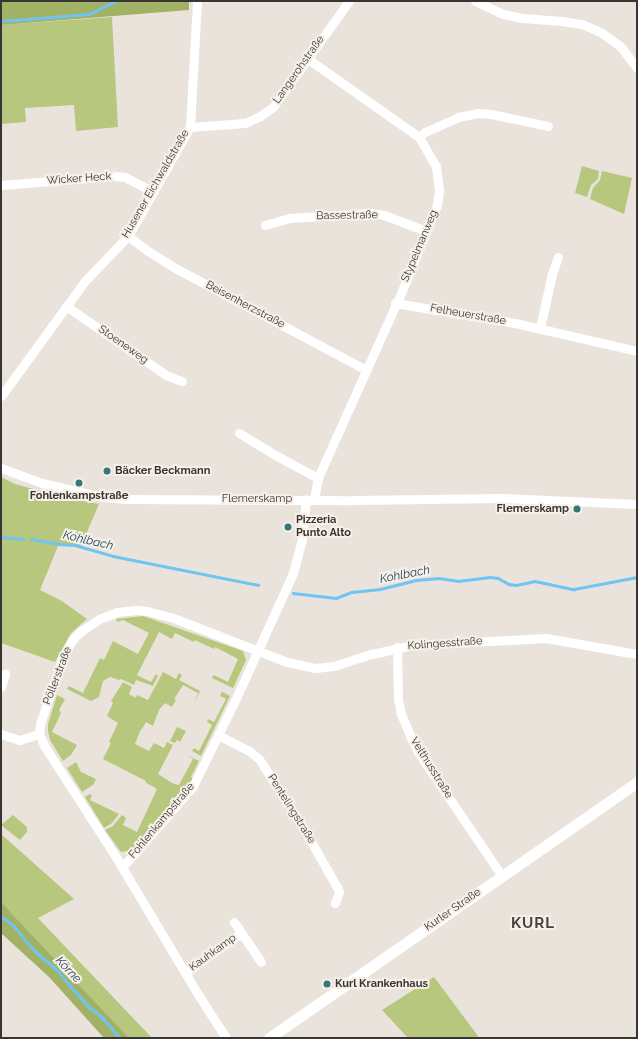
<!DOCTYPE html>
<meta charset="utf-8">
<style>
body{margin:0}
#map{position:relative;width:638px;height:1039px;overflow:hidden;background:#eae3dc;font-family:Raleway,sans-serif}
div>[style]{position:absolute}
.green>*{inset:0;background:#b7c77d}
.forest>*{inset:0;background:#a2b264}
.stream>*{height:2.5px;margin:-1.25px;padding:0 1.25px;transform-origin:1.25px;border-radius:1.25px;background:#70c4f2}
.minor>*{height:9px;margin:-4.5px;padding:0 4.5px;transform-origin:4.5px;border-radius:4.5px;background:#fff}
.major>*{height:11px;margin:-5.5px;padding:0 5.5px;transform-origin:5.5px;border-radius:5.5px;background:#fff}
.dots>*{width:11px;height:11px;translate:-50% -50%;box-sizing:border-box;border:2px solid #f7f0e9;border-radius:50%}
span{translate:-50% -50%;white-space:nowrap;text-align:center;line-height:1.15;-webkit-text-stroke:4px #f7f0e9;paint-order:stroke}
.street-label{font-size:11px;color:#383532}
.poi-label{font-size:11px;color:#383532;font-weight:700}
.left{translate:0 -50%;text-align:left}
.right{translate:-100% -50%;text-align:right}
.water-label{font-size:12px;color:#21465a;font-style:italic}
.district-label{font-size:15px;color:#48423c;font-weight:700;letter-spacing:1px}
.frame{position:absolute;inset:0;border:2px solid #383532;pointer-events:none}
</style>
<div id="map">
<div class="green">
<div style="clip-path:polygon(112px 17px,118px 127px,76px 131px,74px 105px,25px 108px,26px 122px,1px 124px,1px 25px)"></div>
<div style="clip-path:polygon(582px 166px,599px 171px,598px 179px,591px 185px,587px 197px,575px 193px)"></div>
<div style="clip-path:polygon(602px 171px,632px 178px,624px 214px,590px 199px,593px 188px,600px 180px)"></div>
<div style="clip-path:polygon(1px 477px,15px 484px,62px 497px,99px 504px,81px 546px,58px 546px,40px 590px,62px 601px,87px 619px,71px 633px,55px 662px,1px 643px)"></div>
<div style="clip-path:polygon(143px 616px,243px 651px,246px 660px,233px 688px,212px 678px,214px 675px,228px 682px,238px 659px,215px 647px,214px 649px,195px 640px,194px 642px,175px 633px,172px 639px,159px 632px,137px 675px,151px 682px,156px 674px,158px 676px,153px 686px,136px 680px,134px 685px,121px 679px,119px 680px,110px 677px,103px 681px,99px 697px,91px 701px,67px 689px,69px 686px,83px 693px,100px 658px,104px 660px,113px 641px,138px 654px,149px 633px,123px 620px,117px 622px,116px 619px)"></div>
<div style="clip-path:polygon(163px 672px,176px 679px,179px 673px,182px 675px,179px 680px,200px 691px,194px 703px,198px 693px,183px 685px,174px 699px,176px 700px,172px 707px,165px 703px,159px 710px,153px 726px,146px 722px,142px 729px,141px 729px,135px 744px,149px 751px,154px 743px,164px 748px,167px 742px,173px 745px,158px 774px,172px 783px,179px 785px,193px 759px,187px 755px,199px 761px,191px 777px,193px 779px,186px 788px,135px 847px,128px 851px,121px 852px,105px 830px,113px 826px,122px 815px,126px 818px,123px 825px,137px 832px,157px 789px,145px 782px,146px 781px,103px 759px,111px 743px,109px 742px,118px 723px,107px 716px,113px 703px,111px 701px,123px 682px,132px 687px,129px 694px,136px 698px,137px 695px,148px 700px)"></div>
<div style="clip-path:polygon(222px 692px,230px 696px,201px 756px,192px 751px,194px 748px,199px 751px,212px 725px,207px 722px,208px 719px,214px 722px,226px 699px,220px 696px)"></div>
<div style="clip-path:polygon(57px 695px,65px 699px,59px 710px,61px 713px,52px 732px,77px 745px,71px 755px,63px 761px,50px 740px,48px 731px,48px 724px)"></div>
<div style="clip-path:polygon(177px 727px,186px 731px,180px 742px,177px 740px,175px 743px,170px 741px)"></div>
<div style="clip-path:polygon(76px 762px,81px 772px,96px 779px,93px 785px,82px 792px,67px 768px)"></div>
<div style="clip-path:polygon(90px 794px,92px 795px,90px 800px,119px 814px,112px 823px,104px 828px,85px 797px)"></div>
<div style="clip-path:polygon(13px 815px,27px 827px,27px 832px,20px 840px,1px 825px)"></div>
<div style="clip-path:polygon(1px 834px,74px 899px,38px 918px,152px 1038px,129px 1038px,1px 902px)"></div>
<div style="clip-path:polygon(434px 977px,478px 1036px,477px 1038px,408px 1038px,382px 1010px)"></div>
</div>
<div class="forest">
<div style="clip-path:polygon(1px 1px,189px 1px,189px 10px,1px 25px)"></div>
<div style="clip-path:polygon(1px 902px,99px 1006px,129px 1038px,104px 1038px,49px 977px,1px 933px)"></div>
</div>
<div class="stream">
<div style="left:1px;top:21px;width:88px;rotate:-4.5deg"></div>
<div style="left:89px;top:14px;width:30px;rotate:-26deg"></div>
<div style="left:1px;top:537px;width:22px;rotate:5deg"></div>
<div style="left:31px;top:539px;width:27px;rotate:10deg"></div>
<div style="left:58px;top:544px;width:17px;rotate:3deg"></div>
<div style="left:75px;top:545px;width:40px;rotate:16deg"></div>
<div style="left:113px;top:556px;width:148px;rotate:11.3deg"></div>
<div style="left:293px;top:593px;width:43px;rotate:6.6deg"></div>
<div style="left:336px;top:598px;width:17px;rotate:-21deg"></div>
<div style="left:352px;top:592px;width:28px;rotate:-6deg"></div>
<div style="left:380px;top:589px;width:37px;rotate:-14deg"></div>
<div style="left:416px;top:580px;width:23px;rotate:-5deg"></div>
<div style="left:439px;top:578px;width:19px;rotate:9deg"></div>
<div style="left:458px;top:581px;width:32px;rotate:-7deg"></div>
<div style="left:490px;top:577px;width:8px;rotate:7deg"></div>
<div style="left:498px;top:578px;width:13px;rotate:29deg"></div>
<div style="left:509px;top:584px;width:7px;rotate:8deg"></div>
<div style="left:516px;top:585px;width:19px;rotate:-12deg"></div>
<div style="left:535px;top:581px;width:40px;rotate:12deg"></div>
<div style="left:574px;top:589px;width:64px;rotate:-10.8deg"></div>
<div style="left:1px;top:916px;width:15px;rotate:37deg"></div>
<div style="left:13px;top:925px;width:34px;rotate:50deg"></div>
<div style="left:35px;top:951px;width:30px;rotate:41deg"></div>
<div style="left:58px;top:971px;width:23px;rotate:50deg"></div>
<div style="left:73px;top:989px;width:24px;rotate:48deg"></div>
<div style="left:89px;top:1007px;width:15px;rotate:37deg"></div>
<div style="left:101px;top:1016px;width:29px;rotate:49deg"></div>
</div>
<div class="minor">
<div style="left:475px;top:1px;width:31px;rotate:25deg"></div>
<div style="left:503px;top:14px;width:19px;rotate:12deg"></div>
<div style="left:522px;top:18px;width:40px;rotate:4.3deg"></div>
<div style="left:562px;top:21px;width:20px;rotate:9deg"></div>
<div style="left:582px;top:24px;width:22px;rotate:24deg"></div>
<div style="left:602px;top:33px;width:24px;rotate:36deg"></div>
<div style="left:621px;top:47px;width:26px;rotate:53deg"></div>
<div style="left:308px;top:59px;width:136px;rotate:35.1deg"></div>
<div style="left:419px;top:137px;width:34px;rotate:60deg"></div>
<div style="left:436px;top:166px;width:25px;rotate:83deg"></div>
<div style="left:439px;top:191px;width:14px;rotate:98deg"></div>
<div style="left:437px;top:205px;width:95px;rotate:112.2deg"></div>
<div style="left:401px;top:293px;width:203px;rotate:114.2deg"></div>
<div style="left:318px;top:478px;width:21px;rotate:101deg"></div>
<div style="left:190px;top:127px;width:55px;rotate:-4.2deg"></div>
<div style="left:245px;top:123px;width:17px;rotate:-25deg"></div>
<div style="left:260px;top:116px;width:16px;rotate:-35deg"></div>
<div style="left:273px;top:107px;width:130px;rotate:-54.4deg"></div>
<div style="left:419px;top:137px;width:8px;rotate:-40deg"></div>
<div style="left:425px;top:132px;width:36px;rotate:-24deg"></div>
<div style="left:458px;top:117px;width:20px;rotate:-11deg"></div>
<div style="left:478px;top:113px;width:13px;rotate:4deg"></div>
<div style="left:491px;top:114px;width:58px;rotate:11.9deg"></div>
<div style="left:1px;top:185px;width:112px;rotate:-4.6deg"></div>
<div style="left:113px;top:176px;width:12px;rotate:5deg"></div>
<div style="left:125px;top:177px;width:32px;rotate:28deg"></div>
<div style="left:265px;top:225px;width:25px;rotate:-16deg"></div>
<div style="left:289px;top:218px;width:83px;rotate:-3.4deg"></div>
<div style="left:372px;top:213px;width:12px;rotate:9deg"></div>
<div style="left:384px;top:215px;width:45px;rotate:20.9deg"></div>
<div style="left:128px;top:236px;width:25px;rotate:37deg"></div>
<div style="left:148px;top:251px;width:36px;rotate:32deg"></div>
<div style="left:179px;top:270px;width:212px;rotate:28.1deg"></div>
<div style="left:395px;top:303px;width:122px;rotate:9.5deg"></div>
<div style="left:515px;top:323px;width:125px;rotate:12.9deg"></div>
<div style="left:66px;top:306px;width:121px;rotate:34.6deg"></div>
<div style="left:166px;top:375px;width:17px;rotate:21deg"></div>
<div style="left:540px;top:328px;width:55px;rotate:-77.5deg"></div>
<div style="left:552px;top:274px;width:18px;rotate:-71deg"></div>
<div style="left:1px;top:396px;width:141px;rotate:-53.9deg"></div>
<div style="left:84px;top:282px;width:64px;rotate:-46.3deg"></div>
<div style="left:128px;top:236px;width:125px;rotate:-60.4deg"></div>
<div style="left:190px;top:127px;width:126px;rotate:-86.8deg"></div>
<div style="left:239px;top:433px;width:44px;rotate:31.2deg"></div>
<div style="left:277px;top:456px;width:47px;rotate:28.2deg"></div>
<div style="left:1px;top:468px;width:44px;rotate:20.1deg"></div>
<div style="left:42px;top:483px;width:63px;rotate:12.9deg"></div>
<div style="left:103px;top:497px;width:23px;rotate:5deg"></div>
<div style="left:126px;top:499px;width:229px;rotate:0.3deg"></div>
<div style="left:355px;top:500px;width:146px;rotate:-0.8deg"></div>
<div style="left:501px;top:498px;width:136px;rotate:2.5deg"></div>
<div style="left:397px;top:647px;width:52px;rotate:88.9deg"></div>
<div style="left:398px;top:699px;width:15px;rotate:79deg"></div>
<div style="left:401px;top:714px;width:26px;rotate:67deg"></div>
<div style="left:411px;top:738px;width:16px;rotate:63deg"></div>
<div style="left:418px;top:752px;width:150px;rotate:55.9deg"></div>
<div style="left:1px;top:687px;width:14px;rotate:-73deg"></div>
<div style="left:1px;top:734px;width:20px;rotate:18deg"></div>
<div style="left:20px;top:740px;width:20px;rotate:-18deg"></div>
<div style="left:218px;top:735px;width:34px;rotate:27deg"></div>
<div style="left:248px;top:750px;width:14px;rotate:39deg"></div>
<div style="left:259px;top:759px;width:77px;rotate:57.1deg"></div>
<div style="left:301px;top:824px;width:73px;rotate:60.3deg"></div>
<div style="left:337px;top:887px;width:5px;rotate:68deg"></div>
<div style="left:339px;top:892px;width:12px;rotate:110deg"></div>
<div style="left:121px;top:866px;width:7px;rotate:-34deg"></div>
<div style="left:127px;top:862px;width:101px;rotate:-49deg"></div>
<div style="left:193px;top:786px;width:100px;rotate:-63.9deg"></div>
<div style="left:237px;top:696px;width:135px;rotate:-65.5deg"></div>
<div style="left:293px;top:573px;width:35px;rotate:-75deg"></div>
<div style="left:302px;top:539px;width:40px;rotate:-84.3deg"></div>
<div style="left:234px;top:922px;width:48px;rotate:56deg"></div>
<div style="left:185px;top:973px;width:69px;rotate:-35.5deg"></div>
<div style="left:226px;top:1038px;width:50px;rotate:-122.7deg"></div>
<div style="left:199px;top:996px;width:165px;rotate:-120.9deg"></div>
<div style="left:114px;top:854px;width:127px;rotate:-122.8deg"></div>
<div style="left:45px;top:747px;width:14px;rotate:-115deg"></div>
<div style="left:39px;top:734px;width:10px;rotate:-84deg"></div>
<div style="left:40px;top:724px;width:69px;rotate:-71.3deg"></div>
<div style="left:62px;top:659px;width:21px;rotate:-62deg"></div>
<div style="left:72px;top:640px;width:11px;rotate:-45deg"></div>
<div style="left:80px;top:632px;width:23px;rotate:-34deg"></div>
<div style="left:99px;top:619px;width:19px;rotate:-21deg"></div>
<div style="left:117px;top:612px;width:20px;rotate:-6deg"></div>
<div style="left:137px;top:610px;width:10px;rotate:6deg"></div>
<div style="left:147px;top:611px;width:30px;rotate:15deg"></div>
<div style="left:176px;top:619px;width:119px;rotate:21.2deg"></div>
<div style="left:287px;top:662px;width:29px;rotate:12deg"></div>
<div style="left:315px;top:668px;width:19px;rotate:-6deg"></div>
<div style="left:334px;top:666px;width:40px;rotate:-18deg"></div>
<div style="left:372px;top:654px;width:42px;rotate:-12.4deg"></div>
<div style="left:413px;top:645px;width:97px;rotate:-3deg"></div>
<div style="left:510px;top:640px;width:36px;rotate:-3deg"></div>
<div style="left:546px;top:638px;width:92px;rotate:10deg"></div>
</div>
<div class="major">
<div style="left:269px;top:1038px;width:448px;rotate:-34.8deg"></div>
</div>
<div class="dots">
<div style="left:107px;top:471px;background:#2f7979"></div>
<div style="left:79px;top:483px;background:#2f7979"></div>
<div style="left:577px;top:509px;background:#2f7979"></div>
<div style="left:288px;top:527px;background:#2f7979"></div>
<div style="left:327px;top:984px;background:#2f7979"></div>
</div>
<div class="street-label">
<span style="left:299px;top:70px;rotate:-55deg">Langerohstraße</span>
<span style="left:79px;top:179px;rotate:-4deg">Wicker Heck</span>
<span style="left:156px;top:184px;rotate:-60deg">Husener Eichwaldstraße</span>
<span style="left:347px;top:216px;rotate:-1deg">Bassestraße</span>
<span style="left:420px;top:246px;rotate:-67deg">Stypelmanweg</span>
<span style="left:245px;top:305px;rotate:28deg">Beisenherzstraße</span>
<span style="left:468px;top:315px;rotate:10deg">Felheuerstraße</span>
<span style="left:123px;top:345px;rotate:35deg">Stoeneweg</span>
<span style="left:257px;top:499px">Flemerskamp</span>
<span style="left:445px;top:644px;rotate:-4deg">Kolingesstraße</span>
<span style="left:58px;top:676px;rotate:-69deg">Pöllerstraße</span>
<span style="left:431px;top:768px;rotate:58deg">Velthusstraße</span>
<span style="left:291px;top:809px;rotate:58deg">Pentelingstraße</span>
<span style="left:162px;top:821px;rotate:-50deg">Fohlenkampstraße</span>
<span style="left:453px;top:910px;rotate:-35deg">Kurler Straße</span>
<span style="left:213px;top:953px;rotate:-36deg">Kauhkamp</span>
</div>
<div class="poi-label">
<span class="left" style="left:115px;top:471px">Bäcker Beckmann</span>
<span style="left:79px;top:496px">Fohlenkampstraße</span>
<span class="right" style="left:569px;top:509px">Flemerskamp</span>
<span class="left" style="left:296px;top:527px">Pizzeria<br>Punto Alto</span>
<span class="left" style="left:335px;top:984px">Kurl Krankenhaus</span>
</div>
<div class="water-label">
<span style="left:88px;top:541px;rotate:13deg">Kohlbach</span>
<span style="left:405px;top:575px;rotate:-11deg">Kohlbach</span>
<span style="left:68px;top:970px;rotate:46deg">Körne</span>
</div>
<div class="district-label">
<span style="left:533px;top:924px">KURL</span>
</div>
<div class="frame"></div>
</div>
